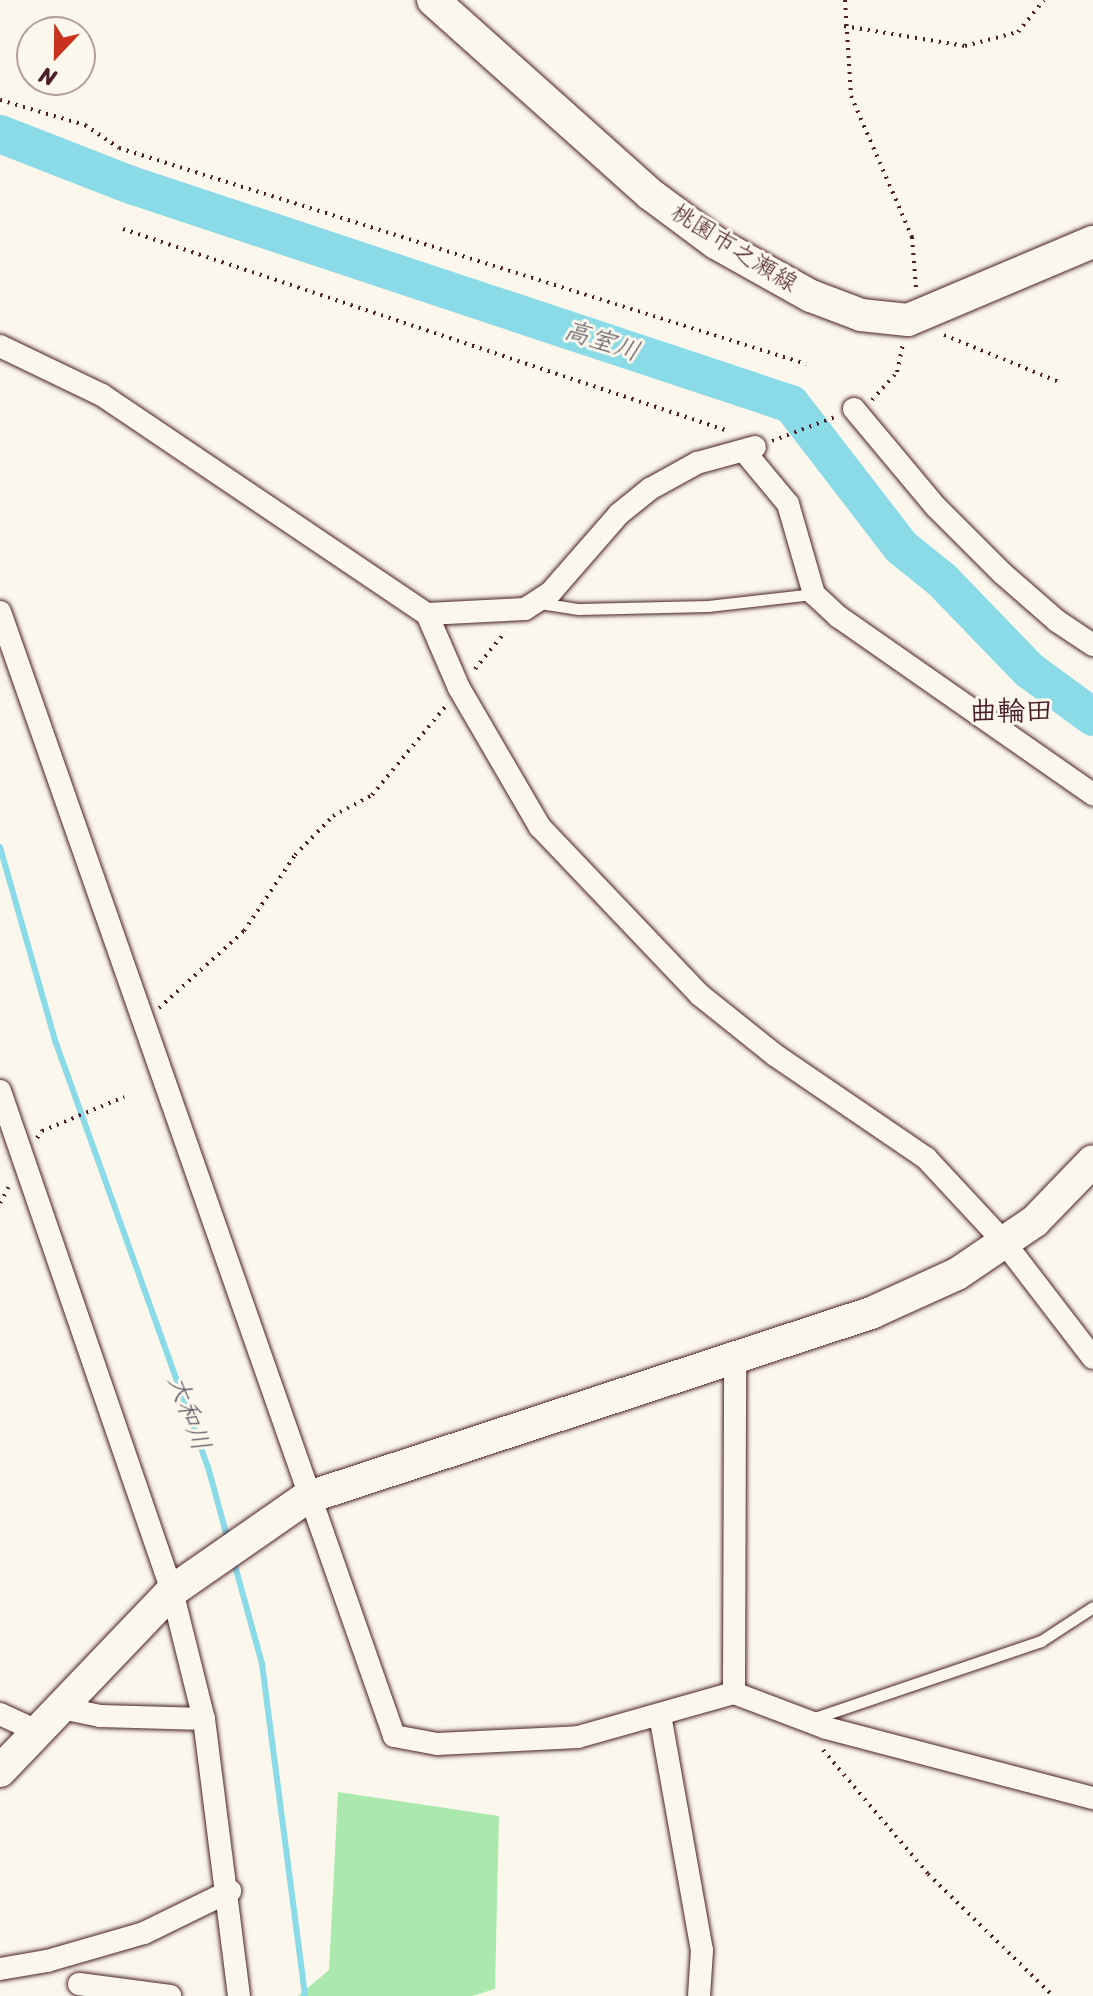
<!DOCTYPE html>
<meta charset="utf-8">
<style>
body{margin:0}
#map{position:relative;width:1093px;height:1996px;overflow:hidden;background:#fbf7ec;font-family:Sriracha,"Klee One",sans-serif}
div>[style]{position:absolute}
.green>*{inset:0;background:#abe8ae}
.stream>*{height:6px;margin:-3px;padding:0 3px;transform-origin:3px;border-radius:3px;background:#8adae7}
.river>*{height:38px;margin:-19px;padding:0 19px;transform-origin:19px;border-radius:19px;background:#8adae7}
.path>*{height:4px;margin-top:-2px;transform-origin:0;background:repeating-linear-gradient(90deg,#4a1f2b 0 2px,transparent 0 8px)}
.roads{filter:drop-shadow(0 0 2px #4a1f2b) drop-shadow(0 0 2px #4a1f2b)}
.lane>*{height:11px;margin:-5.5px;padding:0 5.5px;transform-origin:5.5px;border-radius:5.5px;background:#fbf7ec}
.street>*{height:22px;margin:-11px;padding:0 11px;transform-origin:11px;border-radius:11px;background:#fbf7ec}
.secondary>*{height:32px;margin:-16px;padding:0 16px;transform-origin:16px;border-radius:16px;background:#fbf7ec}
span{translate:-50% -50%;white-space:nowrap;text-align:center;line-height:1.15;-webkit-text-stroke:6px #fbf7ec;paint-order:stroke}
.street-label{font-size:24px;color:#4a1f2b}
.water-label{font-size:26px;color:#5d5763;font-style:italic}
.quarter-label{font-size:28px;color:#4a1f2b;font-weight:700}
.north{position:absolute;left:16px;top:16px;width:80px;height:80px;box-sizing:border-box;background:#fbf7ec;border:2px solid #b4a19f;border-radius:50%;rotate:202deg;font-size:22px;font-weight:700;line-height:32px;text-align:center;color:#4a1f2b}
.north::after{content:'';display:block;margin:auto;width:28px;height:36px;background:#c8321e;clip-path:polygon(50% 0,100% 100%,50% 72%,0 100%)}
</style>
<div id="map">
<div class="green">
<div style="clip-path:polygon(338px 1792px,499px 1816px,495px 1989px,472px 1996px,298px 1996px,329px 1970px)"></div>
</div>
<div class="stream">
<div style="left:0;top:847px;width:204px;rotate:74.1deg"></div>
<div style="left:56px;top:1043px;width:450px;rotate:70.3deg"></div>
<div style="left:208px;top:1467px;width:76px;rotate:74.7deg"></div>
<div style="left:234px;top:1562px;width:106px;rotate:74.6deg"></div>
<div style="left:262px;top:1664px;width:335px;rotate:82.6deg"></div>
</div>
<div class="river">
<div style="left:0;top:134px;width:141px;rotate:21.3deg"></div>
<div style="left:131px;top:185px;width:695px;rotate:18.36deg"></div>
<div style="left:791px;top:404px;width:180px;rotate:52.4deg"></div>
<div style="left:901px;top:547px;width:53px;rotate:38.8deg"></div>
<div style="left:942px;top:580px;width:125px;rotate:46deg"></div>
<div style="left:1029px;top:670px;width:79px;rotate:36.3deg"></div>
</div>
<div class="path">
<div style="left:845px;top:0;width:96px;rotate:86.4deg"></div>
<div style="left:851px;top:96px;width:154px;rotate:66.6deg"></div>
<div style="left:912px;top:237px;width:51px;rotate:85.5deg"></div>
<div style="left:844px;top:26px;width:123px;rotate:9.4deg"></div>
<div style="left:965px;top:46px;width:55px;rotate:-14.8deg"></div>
<div style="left:1018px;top:32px;width:41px;rotate:-50.9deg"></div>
<div style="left:0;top:100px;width:89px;rotate:16.4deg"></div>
<div style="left:85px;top:125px;width:41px;rotate:34.1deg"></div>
<div style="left:119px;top:148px;width:720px;rotate:17.45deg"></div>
<div style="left:123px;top:229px;width:638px;rotate:18.46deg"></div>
<div style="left:944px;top:335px;width:124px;rotate:22.2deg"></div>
<div style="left:872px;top:400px;width:38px;rotate:-48deg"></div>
<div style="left:897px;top:372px;width:30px;rotate:-78deg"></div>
<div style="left:772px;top:441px;width:67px;rotate:-20.9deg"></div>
<div style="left:475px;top:669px;width:48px;rotate:-51deg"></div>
<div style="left:159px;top:1008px;width:115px;rotate:-42.2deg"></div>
<div style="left:244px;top:931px;width:92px;rotate:-56.1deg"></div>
<div style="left:295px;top:855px;width:54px;rotate:-45.7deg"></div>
<div style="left:333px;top:816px;width:44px;rotate:-28.3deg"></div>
<div style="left:372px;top:795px;width:114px;rotate:-50.3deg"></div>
<div style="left:37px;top:1138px;width:9px;rotate:-54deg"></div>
<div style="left:42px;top:1131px;width:89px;rotate:-22.5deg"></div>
<div style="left:0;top:1203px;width:21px;rotate:-62deg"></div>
<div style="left:823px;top:1750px;width:162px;rotate:49.7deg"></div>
<div style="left:928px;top:1874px;width:175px;rotate:44.3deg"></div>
</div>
<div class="roads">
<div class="lane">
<div style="left:540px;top:603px;width:39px;rotate:9deg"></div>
<div style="left:579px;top:609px;width:129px;rotate:-1.3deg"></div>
<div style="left:708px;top:606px;width:107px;rotate:-6.5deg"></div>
<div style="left:809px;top:1720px;width:245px;rotate:-18.8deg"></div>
<div style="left:1041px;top:1641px;width:62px;rotate:-33.2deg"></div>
</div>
<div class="street">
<div style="left:0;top:346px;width:113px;rotate:25.7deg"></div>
<div style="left:102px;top:395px;width:392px;rotate:34deg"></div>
<div style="left:427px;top:614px;width:98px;rotate:-2.9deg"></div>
<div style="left:525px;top:609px;width:31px;rotate:-33deg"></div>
<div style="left:551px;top:592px;width:103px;rotate:-48.9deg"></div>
<div style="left:619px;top:514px;width:40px;rotate:-39deg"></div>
<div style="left:650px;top:489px;width:54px;rotate:-29deg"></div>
<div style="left:697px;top:463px;width:60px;rotate:-15.4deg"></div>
<div style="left:854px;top:409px;width:128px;rotate:50.1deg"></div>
<div style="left:936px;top:507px;width:93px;rotate:45deg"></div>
<div style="left:1002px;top:573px;width:73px;rotate:41.1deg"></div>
<div style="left:1057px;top:621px;width:43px;rotate:33.7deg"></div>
<div style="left:744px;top:451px;width:69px;rotate:50.3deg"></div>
<div style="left:788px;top:504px;width:94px;rotate:73.9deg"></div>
<div style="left:814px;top:594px;width:34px;rotate:43deg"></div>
<div style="left:839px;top:617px;width:310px;rotate:34.9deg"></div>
<div style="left:0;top:612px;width:1191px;rotate:70.68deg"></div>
<div style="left:394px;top:1736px;width:44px;rotate:10.5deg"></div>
<div style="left:437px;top:1744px;width:141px;rotate:-2.8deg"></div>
<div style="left:578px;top:1737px;width:162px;rotate:-15.8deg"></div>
<div style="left:734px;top:1693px;width:98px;rotate:20.8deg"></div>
<div style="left:826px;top:1728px;width:276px;rotate:14.7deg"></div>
<div style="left:427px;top:614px;width:81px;rotate:66.6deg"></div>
<div style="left:459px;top:688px;width:161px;rotate:59.8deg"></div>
<div style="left:540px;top:827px;width:232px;rotate:46.4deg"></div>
<div style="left:700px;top:995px;width:96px;rotate:38.7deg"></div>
<div style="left:775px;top:1055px;width:183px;rotate:34.3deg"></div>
<div style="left:926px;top:1158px;width:115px;rotate:47.1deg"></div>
<div style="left:1004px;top:1242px;width:146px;rotate:52.5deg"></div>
<div style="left:0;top:1091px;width:529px;rotate:71.02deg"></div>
<div style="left:172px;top:1591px;width:132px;rotate:76deg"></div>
<div style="left:204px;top:1719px;width:279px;rotate:82.8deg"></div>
<div style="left:734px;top:1693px;width:338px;rotate:-89.8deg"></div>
<div style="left:62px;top:1708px;width:39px;rotate:12deg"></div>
<div style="left:100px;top:1716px;width:104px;rotate:1.7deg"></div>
<div style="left:0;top:1714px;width:43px;rotate:24.8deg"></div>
<div style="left:660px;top:1715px;width:239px;rotate:79.9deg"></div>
<div style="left:702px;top:1950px;width:46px;rotate:93.7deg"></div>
<div style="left:0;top:1969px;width:48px;rotate:-9.7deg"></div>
<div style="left:47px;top:1961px;width:101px;rotate:-16.1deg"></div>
<div style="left:144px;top:1933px;width:96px;rotate:-26deg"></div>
<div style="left:79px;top:1984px;width:92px;rotate:7.5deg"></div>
</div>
<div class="secondary">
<div style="left:433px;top:0;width:291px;rotate:41.8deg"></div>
<div style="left:650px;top:194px;width:82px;rotate:36.6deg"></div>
<div style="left:716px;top:243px;width:109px;rotate:29.2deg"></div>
<div style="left:811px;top:296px;width:53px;rotate:20.8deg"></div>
<div style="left:861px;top:315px;width:47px;rotate:6.1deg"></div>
<div style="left:908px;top:320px;width:201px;rotate:-22.9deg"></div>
<div style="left:0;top:1771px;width:249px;rotate:-46.3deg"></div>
<div style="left:172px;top:1591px;width:163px;rotate:-34.8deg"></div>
<div style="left:306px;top:1498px;width:595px;rotate:-18.13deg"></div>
<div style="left:871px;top:1313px;width:94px;rotate:-24.4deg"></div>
<div style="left:957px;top:1274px;width:94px;rotate:-34.2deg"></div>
<div style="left:1035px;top:1221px;width:83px;rotate:-46deg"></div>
</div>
</div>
<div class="street-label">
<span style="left:734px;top:248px;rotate:32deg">桃園市之瀬線</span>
</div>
<div class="water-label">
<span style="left:602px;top:341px;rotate:18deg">高室川</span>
<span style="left:189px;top:1413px;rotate:70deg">大和川</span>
</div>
<div class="quarter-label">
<span style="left:1011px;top:711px">曲輪田</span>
</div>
<div class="north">N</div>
</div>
